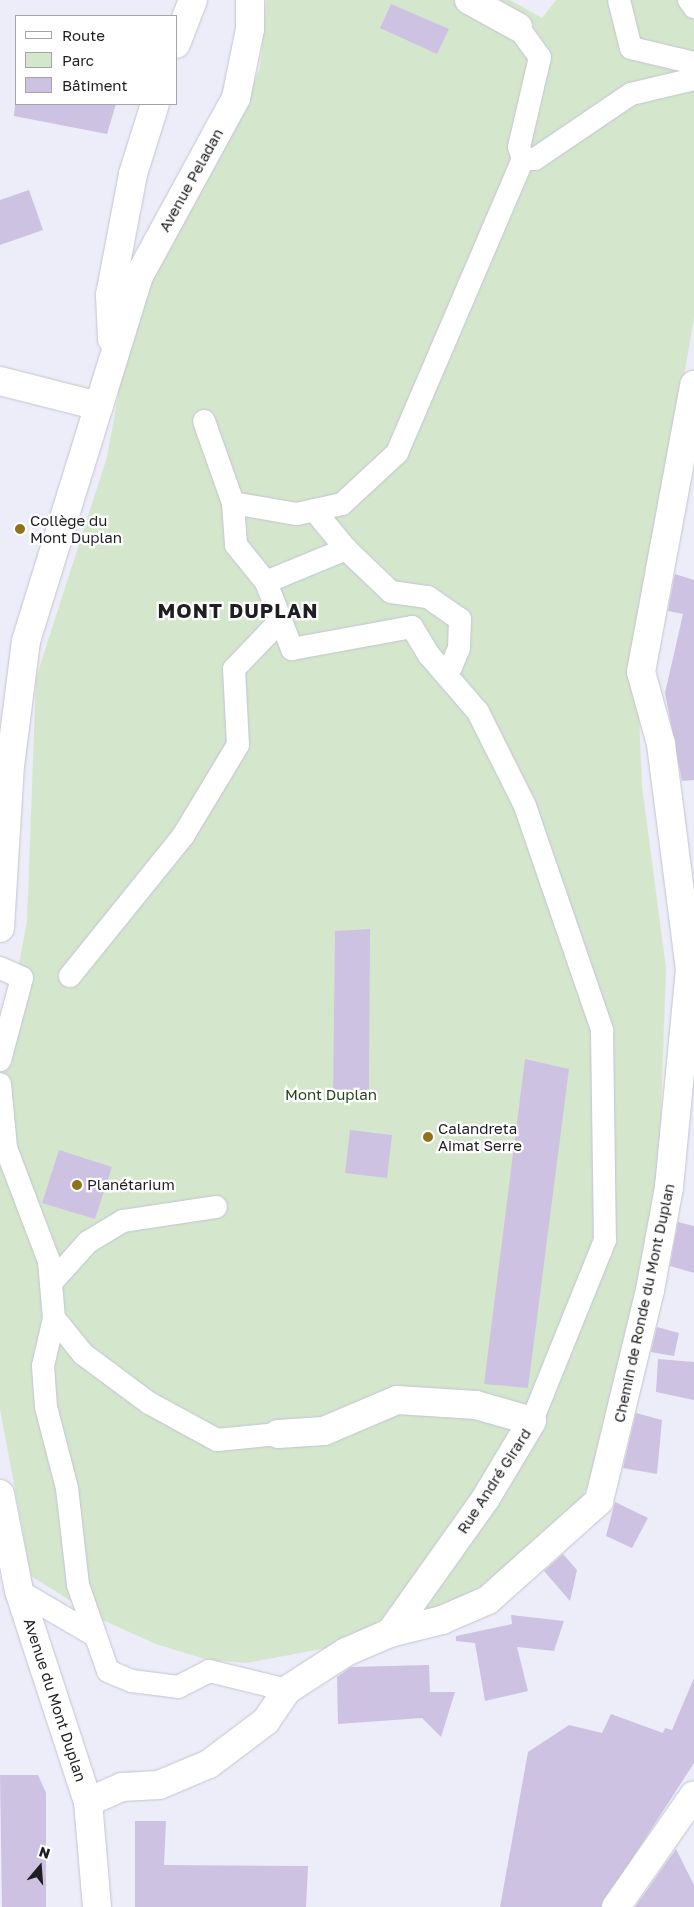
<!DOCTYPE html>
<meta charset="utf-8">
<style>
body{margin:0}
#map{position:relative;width:694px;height:1907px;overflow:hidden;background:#ecedf9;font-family:"Golos Text",sans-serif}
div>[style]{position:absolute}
.green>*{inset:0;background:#d4e7cd}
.building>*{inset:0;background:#cec2e2}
.roads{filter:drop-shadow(0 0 1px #c2c4cf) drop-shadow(0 0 1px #c2c4cf)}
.pedestrian>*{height:22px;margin:-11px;padding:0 11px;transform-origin:11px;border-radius:11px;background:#fff}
.minor>*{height:28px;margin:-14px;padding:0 14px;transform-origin:14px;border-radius:14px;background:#fff}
.tertiary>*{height:28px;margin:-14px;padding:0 14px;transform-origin:14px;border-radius:14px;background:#fff}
.dots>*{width:14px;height:14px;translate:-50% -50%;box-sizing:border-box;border:2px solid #fff;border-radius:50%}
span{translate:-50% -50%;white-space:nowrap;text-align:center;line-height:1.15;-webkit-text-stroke:4.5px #fff;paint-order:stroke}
.street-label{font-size:15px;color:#1f1f23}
.poi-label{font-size:15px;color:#1f1f23}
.left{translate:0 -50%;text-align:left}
.park-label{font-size:15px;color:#264419}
.district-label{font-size:20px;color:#1f1f23;font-weight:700;letter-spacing:1px}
.legend{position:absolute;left:15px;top:15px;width:162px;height:90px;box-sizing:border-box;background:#fff;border:1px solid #a5a5a7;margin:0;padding:6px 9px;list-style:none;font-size:15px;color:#1f1f23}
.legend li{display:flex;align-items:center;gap:10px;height:25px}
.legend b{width:25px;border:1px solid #a5a5a7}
.north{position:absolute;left:15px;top:1842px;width:50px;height:50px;-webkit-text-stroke:4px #fff;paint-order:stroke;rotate:18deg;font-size:14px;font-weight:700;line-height:20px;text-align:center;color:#1f1f23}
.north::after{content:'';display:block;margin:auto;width:18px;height:22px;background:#1f1f23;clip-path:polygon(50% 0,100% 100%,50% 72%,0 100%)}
</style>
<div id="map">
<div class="green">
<div style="clip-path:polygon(266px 0,510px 0,542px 18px,556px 0,694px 0,694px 318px,631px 687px,639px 715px,642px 786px,666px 968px,659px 1170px,641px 1287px,602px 1459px,580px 1501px,489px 1587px,333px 1647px,246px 1663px,208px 1660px,156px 1644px,98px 1618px,31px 1576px,0 1409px,0 1063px,27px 921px,36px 678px,107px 457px,126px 351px,156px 271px,247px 101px,260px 67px)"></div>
</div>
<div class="building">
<div style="clip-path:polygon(391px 4px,449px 29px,437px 54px,380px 28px)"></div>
<div style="clip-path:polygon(15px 104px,116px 104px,107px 134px,14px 116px)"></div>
<div style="clip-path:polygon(29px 190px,43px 230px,0 245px,0 200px)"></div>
<div style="clip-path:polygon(675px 574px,694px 580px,694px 780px,682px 781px,665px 693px,683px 614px,668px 611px)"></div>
<div style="clip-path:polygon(370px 929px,369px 1098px,333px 1098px,335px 931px)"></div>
<div style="clip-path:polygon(525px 1059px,569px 1069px,528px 1388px,484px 1384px)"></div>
<div style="clip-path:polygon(350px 1130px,392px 1135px,387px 1178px,345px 1173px)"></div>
<div style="clip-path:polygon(59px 1150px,112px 1167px,95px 1219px,42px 1203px)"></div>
<div style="clip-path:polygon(678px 1222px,694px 1226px,694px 1273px,670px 1266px)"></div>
<div style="clip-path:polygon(657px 1327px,679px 1333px,674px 1356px,651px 1352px)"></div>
<div style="clip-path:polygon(658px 1359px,694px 1362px,694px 1400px,656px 1392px)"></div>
<div style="clip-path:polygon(636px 1413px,662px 1420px,657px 1474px,623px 1468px)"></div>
<div style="clip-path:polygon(615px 1502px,648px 1518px,632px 1548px,606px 1536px)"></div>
<div style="clip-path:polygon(563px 1554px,577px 1570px,570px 1601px,544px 1571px)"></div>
<div style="clip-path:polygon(511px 1615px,564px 1621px,554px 1651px,517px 1647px,528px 1691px,485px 1701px,475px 1643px,456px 1641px,456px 1636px,512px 1624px)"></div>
<div style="clip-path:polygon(429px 1665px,430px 1692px,455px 1692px,441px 1737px,422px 1718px,338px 1724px,337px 1677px,351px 1667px)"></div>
<div style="clip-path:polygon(694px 1678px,694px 1763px,601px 1907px,500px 1907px,528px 1752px,569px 1725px,602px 1733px,611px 1714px,663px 1733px,665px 1728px,672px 1730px)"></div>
<div style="clip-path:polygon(0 1775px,38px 1775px,46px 1793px,46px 1907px,2px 1907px)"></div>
<div style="clip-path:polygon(135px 1821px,166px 1821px,164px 1865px,308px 1866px,306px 1907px,135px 1907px)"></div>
<div style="clip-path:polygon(676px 1849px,694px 1885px,694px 1907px,635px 1907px)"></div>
</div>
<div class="roads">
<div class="pedestrian">
<div style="left:619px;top:0;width:49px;rotate:76deg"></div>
<div style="left:631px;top:48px;width:65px;rotate:13.4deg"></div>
<div style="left:689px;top:0;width:9px;rotate:54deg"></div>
<div style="left:518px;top:27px;width:37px;rotate:54deg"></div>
<div style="left:540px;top:57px;width:92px;rotate:103.1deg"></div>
<div style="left:519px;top:147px;width:13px;rotate:72deg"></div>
<div style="left:523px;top:159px;width:12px"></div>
<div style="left:535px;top:159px;width:116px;rotate:-34.1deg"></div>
<div style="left:631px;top:94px;width:65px;rotate:-13.4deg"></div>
<div style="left:204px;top:421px;width:87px;rotate:70.5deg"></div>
<div style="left:233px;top:503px;width:42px;rotate:85.9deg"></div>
<div style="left:236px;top:545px;width:48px;rotate:51deg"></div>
<div style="left:266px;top:582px;width:72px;rotate:68.8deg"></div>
<div style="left:292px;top:649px;width:122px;rotate:-10.4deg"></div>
<div style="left:412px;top:627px;width:33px;rotate:59deg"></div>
<div style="left:429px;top:655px;width:75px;rotate:49.3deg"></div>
<div style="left:478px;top:712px;width:105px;rotate:63.4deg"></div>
<div style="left:525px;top:806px;width:237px;rotate:71deg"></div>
<div style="left:602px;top:1030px;width:210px;rotate:89.2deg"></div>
<div style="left:605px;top:1240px;width:195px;rotate:112deg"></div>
<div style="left:233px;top:503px;width:65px;rotate:9.8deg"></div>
<div style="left:297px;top:514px;width:46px;rotate:-12.5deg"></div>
<div style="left:342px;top:504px;width:75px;rotate:-42.8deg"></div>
<div style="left:397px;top:453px;width:320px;rotate:-66.8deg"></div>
<div style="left:314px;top:510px;width:50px;rotate:50.6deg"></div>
<div style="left:266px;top:582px;width:87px;rotate:-22.4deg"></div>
<div style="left:346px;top:549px;width:62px;rotate:43.7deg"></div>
<div style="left:391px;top:592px;width:37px;rotate:8deg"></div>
<div style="left:428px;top:597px;width:39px;rotate:35deg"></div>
<div style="left:460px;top:619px;width:29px;rotate:92deg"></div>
<div style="left:459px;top:648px;width:28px;rotate:113deg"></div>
<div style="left:0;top:968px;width:24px;rotate:24deg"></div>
<div style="left:22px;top:978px;width:85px;rotate:105deg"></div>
<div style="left:70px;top:976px;width:180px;rotate:-51.1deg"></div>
<div style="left:183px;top:836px;width:106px;rotate:-58.9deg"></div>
<div style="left:238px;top:745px;width:76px;rotate:-93deg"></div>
<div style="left:234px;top:669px;width:68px;rotate:-46.2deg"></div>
<div style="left:0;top:1084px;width:64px;rotate:84.6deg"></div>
<div style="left:6px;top:1148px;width:121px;rotate:69.2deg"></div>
<div style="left:49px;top:1261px;width:57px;rotate:85deg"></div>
<div style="left:51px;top:1283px;width:55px;rotate:-47.9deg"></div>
<div style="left:88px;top:1242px;width:41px;rotate:-31deg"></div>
<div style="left:123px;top:1221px;width:94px;rotate:-8.6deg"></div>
<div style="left:278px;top:1434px;width:61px;rotate:174.4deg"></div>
<div style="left:217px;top:1440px;width:77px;rotate:-151.4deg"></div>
<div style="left:149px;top:1403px;width:82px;rotate:-143.4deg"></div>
<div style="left:83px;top:1354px;width:46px;rotate:-128.9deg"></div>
<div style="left:54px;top:1318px;width:49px;rotate:102.9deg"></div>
<div style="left:43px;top:1366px;width:41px;rotate:85.8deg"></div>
<div style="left:46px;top:1407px;width:84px;rotate:75.5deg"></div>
<div style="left:67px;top:1488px;width:98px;rotate:83.5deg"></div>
<div style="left:78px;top:1585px;width:91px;rotate:70.8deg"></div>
<div style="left:108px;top:1671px;width:26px;rotate:23deg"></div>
<div style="left:132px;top:1681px;width:46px;rotate:7.4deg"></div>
<div style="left:178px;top:1687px;width:35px;rotate:-27deg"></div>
<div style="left:209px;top:1671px;width:80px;rotate:13.7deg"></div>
<div style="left:19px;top:1591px;width:87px;rotate:30.4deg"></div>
</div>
<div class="minor">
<div style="left:469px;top:0;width:56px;rotate:28.9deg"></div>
<div style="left:0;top:381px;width:102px;rotate:14.2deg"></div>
<div style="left:278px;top:1434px;width:46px;rotate:-3.7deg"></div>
<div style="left:324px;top:1431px;width:79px;rotate:-23deg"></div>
<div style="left:397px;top:1400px;width:79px;rotate:3.6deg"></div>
<div style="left:476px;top:1405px;width:58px;rotate:15.9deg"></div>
<div style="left:532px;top:1421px;width:90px;rotate:120.9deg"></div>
<div style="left:486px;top:1498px;width:166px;rotate:125.4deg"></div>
<div style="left:88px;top:1802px;width:37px;rotate:-24deg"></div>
<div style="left:122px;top:1787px;width:37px;rotate:-3deg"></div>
<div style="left:159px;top:1785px;width:54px;rotate:-22.8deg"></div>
<div style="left:209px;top:1764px;width:71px;rotate:-37deg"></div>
<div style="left:266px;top:1721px;width:37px;rotate:-56deg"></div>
<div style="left:287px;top:1690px;width:70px;rotate:-32.8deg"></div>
<div style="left:346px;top:1652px;width:48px;rotate:-23.4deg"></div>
<div style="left:390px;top:1633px;width:54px;rotate:-14deg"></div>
<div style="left:442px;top:1620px;width:50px;rotate:-23.5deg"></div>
<div style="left:488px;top:1600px;width:149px;rotate:-41.7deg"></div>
<div style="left:599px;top:1501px;width:217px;rotate:-76.4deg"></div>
<div style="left:650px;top:1290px;width:105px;rotate:-79.5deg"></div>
<div style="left:669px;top:1187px;width:218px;rotate:-84.5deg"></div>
<div style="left:690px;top:970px;width:228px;rotate:-97.3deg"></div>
<div style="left:661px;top:744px;width:75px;rotate:-105.5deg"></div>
<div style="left:641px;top:672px;width:292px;rotate:-79.5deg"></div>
<div style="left:616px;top:1907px;width:136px;rotate:-55.1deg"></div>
</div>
<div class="tertiary">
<div style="left:176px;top:44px;width:47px;rotate:-68.9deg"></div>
<div style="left:112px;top:339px;width:44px;rotate:-92.6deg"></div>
<div style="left:110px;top:295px;width:123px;rotate:-79.2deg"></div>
<div style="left:133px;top:174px;width:73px;rotate:-72.6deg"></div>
<div style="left:0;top:928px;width:162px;rotate:-86.5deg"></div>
<div style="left:10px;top:766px;width:126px;rotate:-82.7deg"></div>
<div style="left:26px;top:641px;width:382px;rotate:-72.8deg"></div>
<div style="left:139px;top:276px;width:203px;rotate:-61.4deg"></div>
<div style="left:236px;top:98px;width:70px;rotate:-78.5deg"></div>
<div style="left:250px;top:29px;width:29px;rotate:-90deg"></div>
<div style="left:0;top:1494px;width:99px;rotate:78.9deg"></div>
<div style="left:19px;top:1591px;width:222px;rotate:71.9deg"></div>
<div style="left:88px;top:1802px;width:105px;rotate:85.1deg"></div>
</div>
</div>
<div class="dots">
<div style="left:20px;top:529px;background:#917218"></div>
<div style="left:428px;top:1137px;background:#917218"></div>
<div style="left:77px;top:1185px;background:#917218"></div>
</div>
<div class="street-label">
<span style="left:191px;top:180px;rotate:-61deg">Avenue Peladan</span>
<span style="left:644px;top:1303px;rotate:-78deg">Chemin de Ronde du Mont Duplan</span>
<span style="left:494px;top:1481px;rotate:-57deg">Rue André Girard</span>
<span style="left:55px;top:1700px;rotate:72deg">Avenue du Mont Duplan</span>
</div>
<div class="poi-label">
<span class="left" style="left:30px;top:529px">Collège du<br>Mont Duplan</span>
<span class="left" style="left:438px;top:1137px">Calandreta<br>Aimat Serre</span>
<span class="left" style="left:87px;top:1185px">Planétarium</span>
</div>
<div class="park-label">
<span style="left:331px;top:1095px">Mont Duplan</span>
</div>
<div class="district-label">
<span style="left:238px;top:610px">MONT DUPLAN</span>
</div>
<ul class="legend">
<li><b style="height:6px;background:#fff"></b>Route</li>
<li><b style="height:14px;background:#d4e7cd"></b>Parc</li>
<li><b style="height:14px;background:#cec2e2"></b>Bâtiment</li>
</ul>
<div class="north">N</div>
</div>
